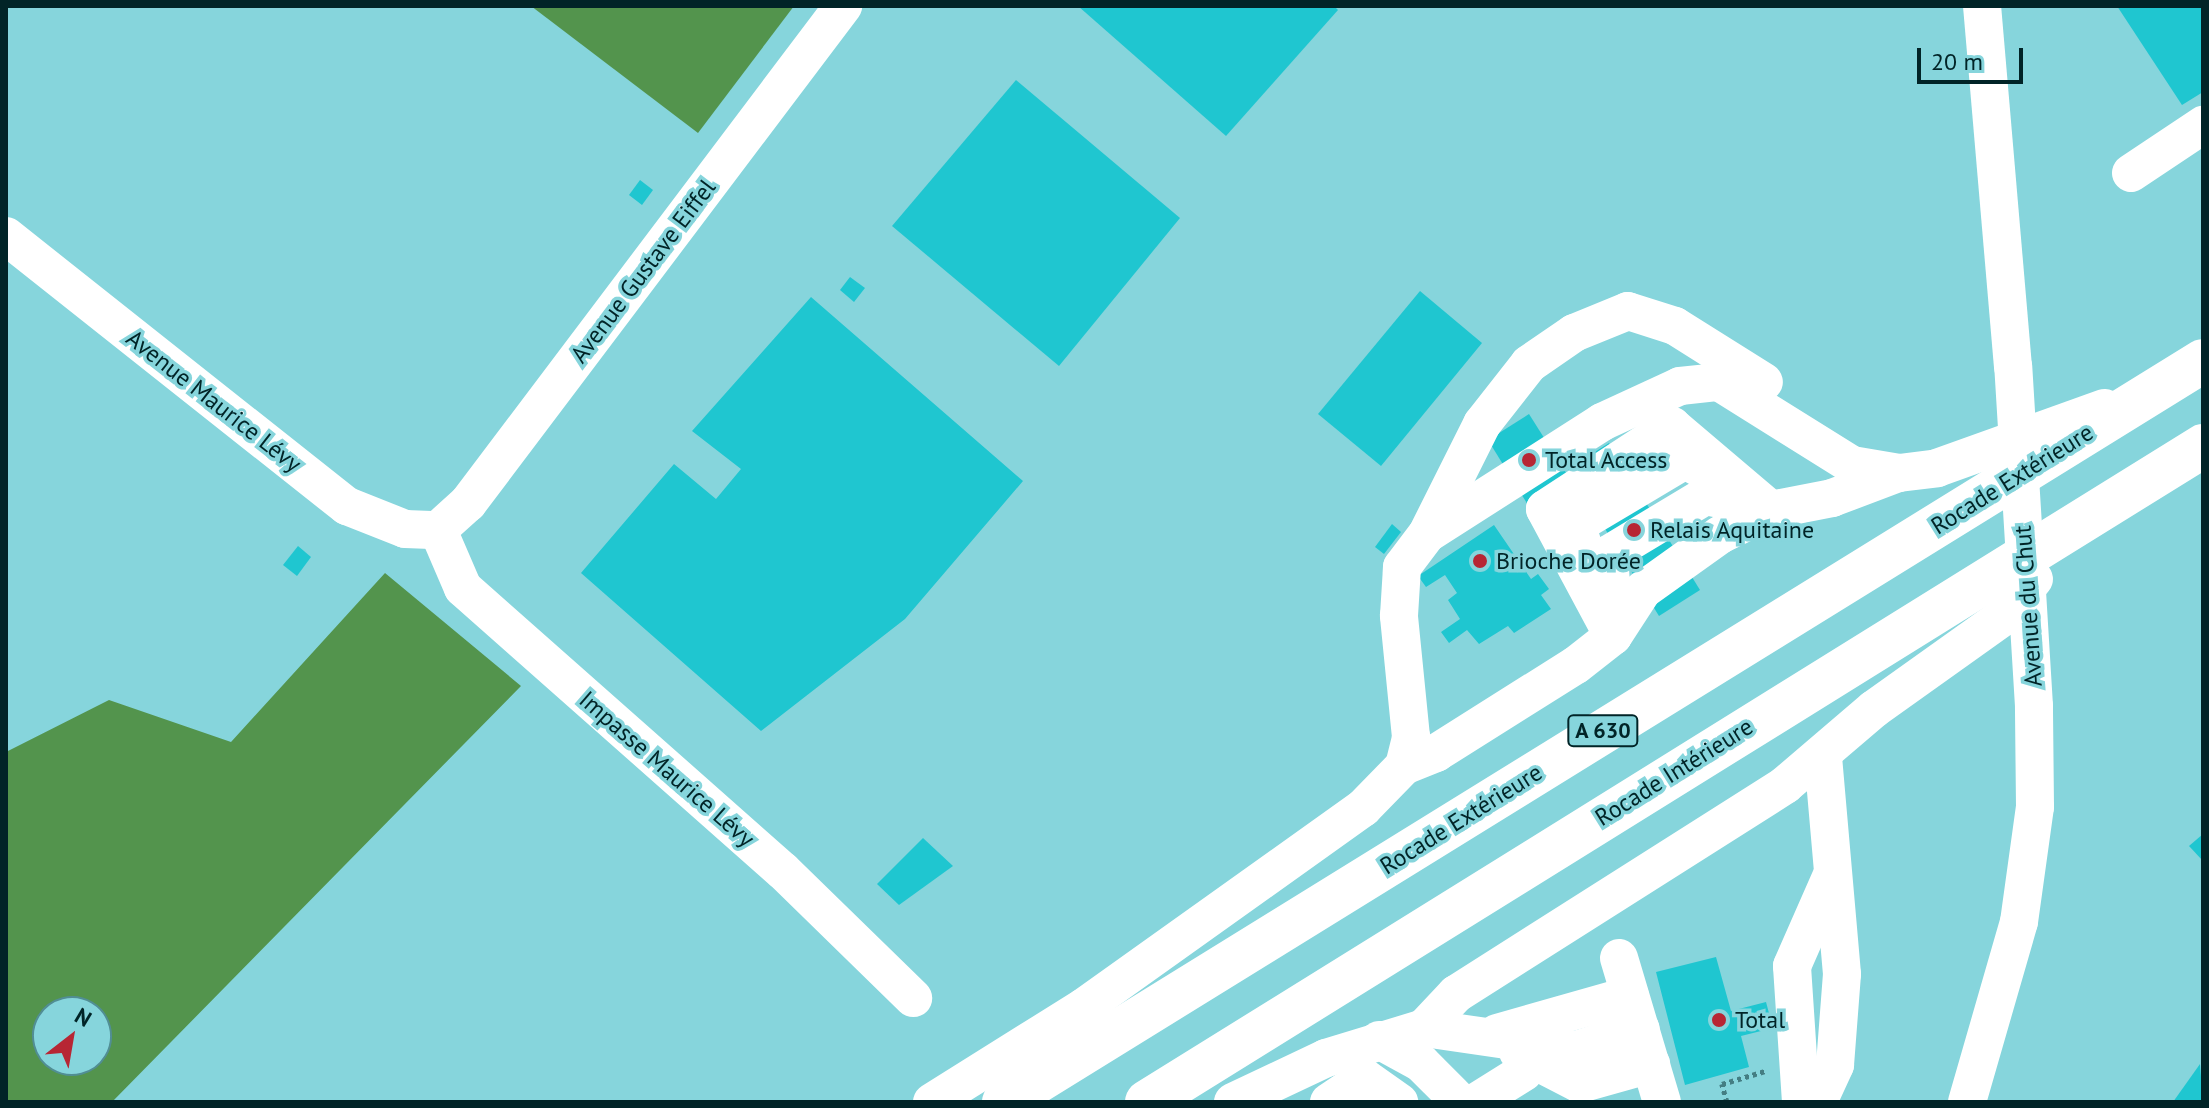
<!DOCTYPE html>
<meta charset="utf-8">
<style>
body{margin:0}
#map{position:relative;width:2209px;height:1108px;overflow:hidden;background:#86d5dc;font-family:"PT Sans",sans-serif}
div>[style]{position:absolute}
.forest>*{inset:0;background:#53944d}
.building>*{inset:0;background:#1fc6d0}
.path>*{height:5px;margin-top:-2.5px;transform-origin:0;background:repeating-linear-gradient(90deg,#447e83 0 4px,transparent 0 8px)}
.minor>*{height:38px;margin:-19px;padding:0 19px;transform-origin:19px;border-radius:19px;background:#fff}
.highway>*{height:44px;margin:-22px;padding:0 22px;transform-origin:22px;border-radius:22px;background:#fff}
.dots>*{width:22px;height:22px;translate:-50% -50%;box-sizing:border-box;border:4px solid #86d5dc;border-radius:50%}
span{translate:-50% -50%;white-space:nowrap;text-align:center;line-height:1.15;-webkit-text-stroke:7px #86d5dc;paint-order:stroke}
.shield-label span{padding:2px 6px;background:#86d5dc;border:2px solid;border-radius:6px;-webkit-text-stroke-width:0}
.shield-label{font-size:22px;color:#012427;font-weight:700}
.street-label{font-size:24px;color:#012427}
.poi-label{font-size:24px;color:#012427}
.left{translate:0 -50%;text-align:left}
.frame{position:absolute;inset:0;border:8px solid #012427;pointer-events:none}
.north{position:absolute;left:32px;top:996px;width:80px;height:80px;box-sizing:border-box;background:#86d5dc;border:2px solid #518e94;border-radius:50%;rotate:31deg;font-size:22px;font-weight:700;line-height:32px;text-align:center;color:#012427}
.north::after{content:'';display:block;margin:auto;width:28px;height:36px;background:#b72634;clip-path:polygon(50% 0,100% 100%,50% 72%,0 100%)}
.scale{position:absolute;left:1917px;top:48px;width:106px;height:36px;box-sizing:border-box;border:4px solid #012427;border-top:0;padding-left:10px;font-size:24px;line-height:28px;white-space:nowrap;color:#012427;-webkit-text-stroke:6px #86d5dc;paint-order:stroke}
</style>
<div id="map">
<div class="forest">
<div style="clip-path:polygon(531px 6px,794px 6px,698px 133px)"></div>
<div style="clip-path:polygon(evenodd,385px 573px,521px 686px,112px 1102px,6px 1102px,6px 752px,109px 700px,231px 742px,385px 573px,48px 1012px,96px 1012px,96px 1060px,48px 1060px,48px 1012px)"></div>
</div>
<div class="building">
<div style="clip-path:polygon(1078px 6px,1334px 6px,1338px 10px,1226px 136px)"></div>
<div style="clip-path:polygon(2117px 6px,2203px 6px,2203px 92px,2182px 105px)"></div>
<div style="clip-path:polygon(1016px 80px,1180px 218px,1059px 366px,892px 226px)"></div>
<div style="clip-path:polygon(640px 180px,653px 190px,642px 205px,629px 195px)"></div>
<div style="clip-path:polygon(850px 277px,865px 288px,854px 302px,840px 290px)"></div>
<div style="clip-path:polygon(1420px 291px,1482px 343px,1381px 466px,1318px 414px)"></div>
<div style="clip-path:polygon(811px 297px,1023px 481px,905px 619px,761px 731px,581px 573px,674px 464px,716px 499px,741px 469px,692px 431px)"></div>
<div style="clip-path:polygon(1529px 414px,1570px 479px,1528px 505px,1488px 440px)"></div>
<div style="clip-path:polygon(1609px 443px,1700px 590px,1659px 616px,1568px 469px)"></div>
<div style="clip-path:polygon(1392px 524px,1401px 532px,1384px 554px,1375px 547px)"></div>
<div style="clip-path:polygon(1494px 525px,1531px 579px,1538px 574px,1549px 589px,1541px 595px,1551px 609px,1514px 633px,1508px 626px,1479px 644px,1467px 630px,1449px 643px,1441px 632px,1460px 619px,1448px 600px,1457px 593px,1445px 575px,1426px 587px,1418px 576px)"></div>
<div style="clip-path:polygon(298px 546px,311px 557px,297px 576px,283px 565px)"></div>
<div style="clip-path:polygon(2203px 834px,2203px 861px,2189px 846px)"></div>
<div style="clip-path:polygon(923px 838px,953px 866px,899px 905px,877px 884px)"></div>
<div style="clip-path:polygon(1716px 957px,1731px 1011px,1766px 1002px,1773px 1028px,1741px 1036px,1749px 1067px,1685px 1085px,1656px 972px)"></div>
<div style="clip-path:polygon(2200px 1064px,2203px 1102px,2173px 1102px)"></div>
</div>
<div class="path">
<div style="left:1727px;top:1102px;width:19px;rotate:-106deg"></div>
<div style="left:1722px;top:1084px;width:45px;rotate:-16.8deg"></div>
</div>
<div class="minor">
<div style="left:2131px;top:173px;width:87px;rotate:-33.7deg"></div>
<div style="left:6px;top:236px;width:435px;rotate:38.4deg"></div>
<div style="left:347px;top:506px;width:62px;rotate:21.6deg"></div>
<div style="left:405px;top:529px;width:33px;rotate:2deg"></div>
<div style="left:438px;top:530px;width:63px;rotate:66.7deg"></div>
<div style="left:463px;top:588px;width:427px;rotate:41.5deg"></div>
<div style="left:783px;top:871px;width:182px;rotate:44.3deg"></div>
<div style="left:438px;top:530px;width:40px;rotate:-42deg"></div>
<div style="left:468px;top:503px;width:623px;rotate:-52.96deg"></div>
<div style="left:1429px;top:530px;width:119px;rotate:-63.4deg"></div>
<div style="left:1482px;top:424px;width:76px;rotate:-51.9deg"></div>
<div style="left:1529px;top:364px;width:55px;rotate:-34.6deg"></div>
<div style="left:1574px;top:333px;width:58px;rotate:-22.2deg"></div>
<div style="left:1628px;top:311px;width:49px;rotate:17.7deg"></div>
<div style="left:1675px;top:326px;width:105px;rotate:32.2deg"></div>
<div style="left:1590px;top:565px;width:42px;rotate:-109.3deg"></div>
<div style="left:1576px;top:525px;width:127px;rotate:-30.8deg"></div>
<div style="left:1685px;top:460px;width:41px;rotate:29.1deg"></div>
<div style="left:1612px;top:600px;width:46px;rotate:-93.7deg"></div>
<div style="left:1609px;top:554px;width:112px;rotate:-31.1deg"></div>
<div style="left:1705px;top:496px;width:45px;rotate:11.6deg"></div>
<div style="left:1613px;top:636px;width:144px;rotate:-118.2deg"></div>
<div style="left:1545px;top:509px;width:152px;rotate:-33.2deg"></div>
<div style="left:1672px;top:426px;width:130px;rotate:40.3deg"></div>
<div style="left:1404px;top:766px;width:35px;rotate:-22deg"></div>
<div style="left:1436px;top:753px;width:165px;rotate:-32.2deg"></div>
<div style="left:1576px;top:665px;width:47px;rotate:-38.1deg"></div>
<div style="left:1613px;top:636px;width:55px;rotate:-56.9deg"></div>
<div style="left:1643px;top:590px;width:95px;rotate:-35.5deg"></div>
<div style="left:1720px;top:535px;width:57px;rotate:-26.1deg"></div>
<div style="left:1771px;top:510px;width:62px;rotate:-11.1deg"></div>
<div style="left:1832px;top:498px;width:68px;rotate:-20.6deg"></div>
<div style="left:1619px;top:958px;width:150px;rotate:73.4deg"></div>
<div style="left:1424px;top:1028px;width:47px;rotate:-46.7deg"></div>
<div style="left:1456px;top:994px;width:390px;rotate:-32.4deg"></div>
<div style="left:1785px;top:785px;width:117px;rotate:-40.5deg"></div>
<div style="left:1874px;top:709px;width:158px;rotate:-35.5deg"></div>
<div style="left:2003px;top:617px;width:49px;rotate:-50.8deg"></div>
<div style="left:1497px;top:1033px;width:138px;rotate:-15.9deg"></div>
<div style="left:1379px;top:1040px;width:48px;rotate:28.7deg"></div>
<div style="left:1421px;top:1063px;width:55px;rotate:45deg"></div>
<div style="left:1518px;top:1052px;width:70px;rotate:27.3deg"></div>
<div style="left:1580px;top:1084px;width:74px;rotate:-15.7deg"></div>
<div style="left:932px;top:1102px;width:179px;rotate:-32deg"></div>
<div style="left:1084px;top:1007px;width:343px;rotate:-35.5deg"></div>
<div style="left:1363px;top:808px;width:59px;rotate:-45.7deg"></div>
<div style="left:1404px;top:766px;width:30px;rotate:-76deg"></div>
<div style="left:1411px;top:737px;width:122px;rotate:-95.7deg"></div>
<div style="left:1399px;top:616px;width:49px;rotate:-86.5deg"></div>
<div style="left:1402px;top:567px;width:41px;rotate:-52.9deg"></div>
<div style="left:1427px;top:534px;width:208px;rotate:-32.6deg"></div>
<div style="left:1602px;top:422px;width:86px;rotate:-24.8deg"></div>
<div style="left:1680px;top:386px;width:39px;rotate:-6deg"></div>
<div style="left:1719px;top:382px;width:157px;rotate:32deg"></div>
<div style="left:1852px;top:465px;width:48px;rotate:9.7deg"></div>
<div style="left:1899px;top:473px;width:38px;rotate:-7deg"></div>
<div style="left:1937px;top:468px;width:178px;rotate:-19.7deg"></div>
<div style="left:1233px;top:1102px;width:103px;rotate:-25.3deg"></div>
<div style="left:1326px;top:1058px;width:102px;rotate:-17deg"></div>
<div style="left:1424px;top:1028px;width:154px;rotate:8.2deg"></div>
<div style="left:1576px;top:1050px;width:68px;rotate:-17.9deg"></div>
<div style="left:1329px;top:1102px;width:43px;rotate:-33.7deg"></div>
<div style="left:1365px;top:1078px;width:42px;rotate:35.2deg"></div>
<div style="left:1476px;top:1102px;width:57px;rotate:-32deg"></div>
<div style="left:1801px;top:1102px;width:136px;rotate:-93.8deg"></div>
<div style="left:1792px;top:966px;width:97px;rotate:-66.3deg"></div>
<div style="left:1818px;top:1102px;width:41px;rotate:-65.3deg"></div>
<div style="left:1835px;top:1065px;width:91px;rotate:-85.6deg"></div>
<div style="left:1842px;top:974px;width:218px;rotate:-95deg"></div>
<div style="left:1967px;top:1102px;width:187px;rotate:-73.9deg"></div>
<div style="left:2019px;top:922px;width:116px;rotate:-82.1deg"></div>
<div style="left:2035px;top:807px;width:101px;rotate:-90.6deg"></div>
<div style="left:2034px;top:706px;width:340px;rotate:-93.5deg"></div>
<div style="left:2013px;top:367px;width:362px;rotate:-94.9deg"></div>
</div>
<div class="highway">
<div style="left:1004px;top:1102px;width:1409px;rotate:-31.72deg"></div>
<div style="left:1147px;top:1102px;width:1243px;rotate:-31.85deg"></div>
</div>
<div class="dots">
<div style="left:1529px;top:460px;background:#b72634"></div>
<div style="left:1634px;top:530px;background:#b72634"></div>
<div style="left:1480px;top:561px;background:#b72634"></div>
<div style="left:1719px;top:1020px;background:#b72634"></div>
</div>
<div class="shield-label">
<span style="left:1603px;top:731px">A 630</span>
</div>
<div class="street-label">
<span style="left:643px;top:271px;rotate:-53deg">Avenue Gustave Eiffel</span>
<span style="left:214px;top:401px;rotate:38deg">Avenue Maurice Lévy</span>
<span style="left:2012px;top:479px;rotate:-32deg">Rocade Extérieure</span>
<span style="left:2028px;top:606px;rotate:-94deg">Avenue du Chut</span>
<span style="left:667px;top:769px;rotate:41deg">Impasse Maurice Lévy</span>
<span style="left:1674px;top:772px;rotate:-32deg">Rocade Intérieure</span>
<span style="left:1461px;top:819px;rotate:-32deg">Rocade Extérieure</span>
</div>
<div class="poi-label">
<span class="left" style="left:1545px;top:460px">Total Access</span>
<span class="left" style="left:1650px;top:530px">Relais Aquitaine</span>
<span class="left" style="left:1496px;top:561px">Brioche Dorée</span>
<span class="left" style="left:1735px;top:1020px">Total</span>
</div>
<div class="frame"></div>
<div class="north">N</div>
<div class="scale">20 m</div>
</div>
